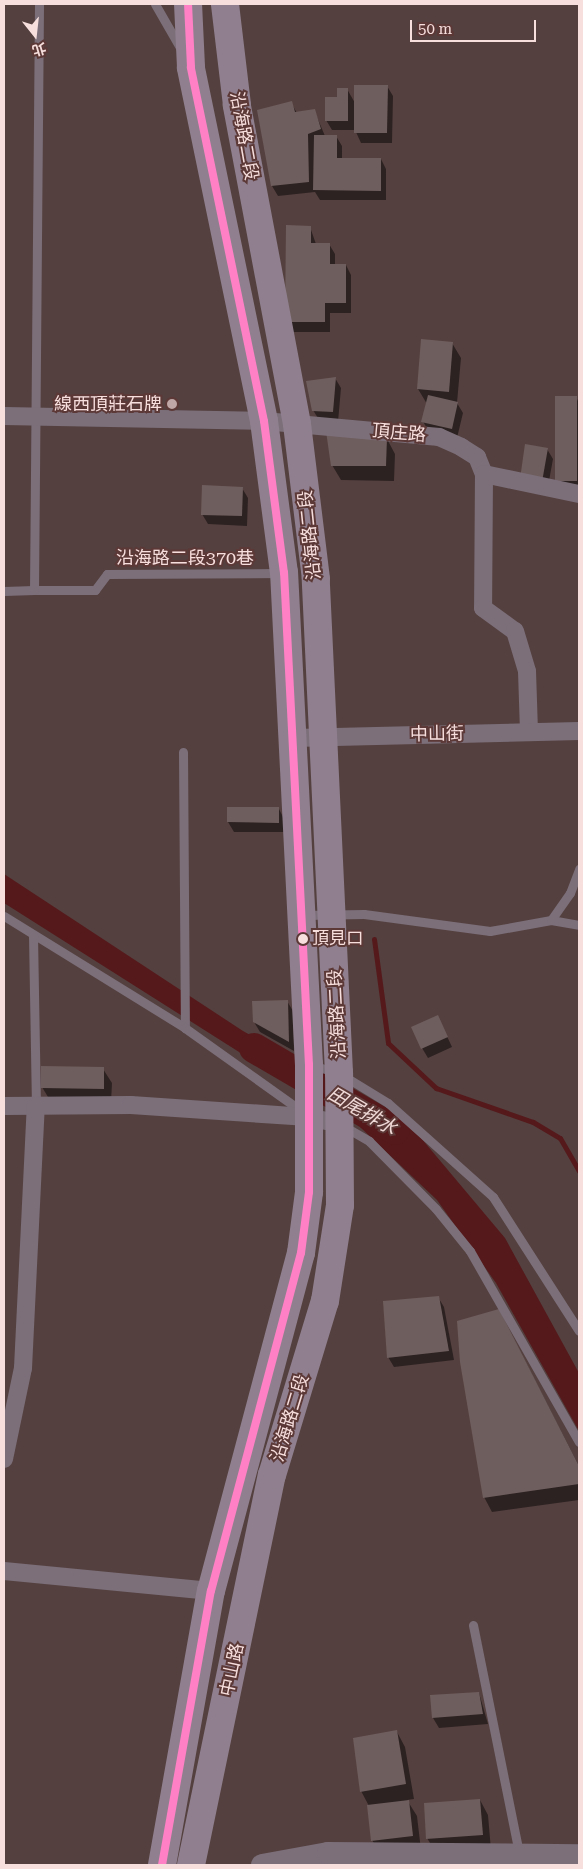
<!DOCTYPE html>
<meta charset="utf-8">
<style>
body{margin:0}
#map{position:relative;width:583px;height:1869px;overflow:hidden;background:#54403f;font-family:"Roboto Serif","Noto Sans TC",serif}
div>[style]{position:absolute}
.water>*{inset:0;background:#55191b}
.shadow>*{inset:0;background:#0007}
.stream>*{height:5px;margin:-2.5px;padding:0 2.5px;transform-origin:2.5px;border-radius:2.5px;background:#55191b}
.river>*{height:30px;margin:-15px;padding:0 15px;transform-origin:15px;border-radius:15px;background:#55191b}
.building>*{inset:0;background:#6f5e5e}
.service>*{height:9px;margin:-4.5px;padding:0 4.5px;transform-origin:4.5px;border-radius:4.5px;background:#7c6f7a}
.minor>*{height:18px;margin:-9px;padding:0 9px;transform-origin:9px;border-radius:9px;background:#7c6f7a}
.tertiary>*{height:22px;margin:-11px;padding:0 11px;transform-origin:11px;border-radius:11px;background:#7c6f7a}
.primary>*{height:28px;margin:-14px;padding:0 14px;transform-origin:14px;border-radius:14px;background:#90808f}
.bus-1>*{height:8px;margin:-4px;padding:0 4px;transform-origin:4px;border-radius:4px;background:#ff80c5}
.dots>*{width:14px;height:14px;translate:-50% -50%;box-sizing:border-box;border:2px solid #5c3837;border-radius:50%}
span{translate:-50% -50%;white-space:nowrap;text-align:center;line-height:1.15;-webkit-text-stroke:4px #5c3837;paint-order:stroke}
.bus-label{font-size:17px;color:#f7dfde}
.left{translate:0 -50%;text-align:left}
.street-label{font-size:18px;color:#f7dfde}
.poi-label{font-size:18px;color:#f7dfde}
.right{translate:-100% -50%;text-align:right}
.water-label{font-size:19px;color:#f0dad8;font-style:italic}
.frame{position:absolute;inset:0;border:5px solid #f7dfde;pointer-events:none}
.north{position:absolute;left:10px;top:10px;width:50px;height:50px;-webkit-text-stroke:4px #5c3837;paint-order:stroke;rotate:164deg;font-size:14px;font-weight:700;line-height:20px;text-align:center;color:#f7dfde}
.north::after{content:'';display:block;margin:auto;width:18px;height:22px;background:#f7dfde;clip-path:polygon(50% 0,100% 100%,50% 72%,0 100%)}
.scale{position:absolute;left:410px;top:20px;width:126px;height:22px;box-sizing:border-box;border:2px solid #f7dfde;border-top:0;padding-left:6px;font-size:15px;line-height:18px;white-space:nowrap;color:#f7dfde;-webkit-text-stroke:4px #5c3837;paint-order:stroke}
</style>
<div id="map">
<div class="water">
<div style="clip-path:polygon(4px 874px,243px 1031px,289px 1057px,288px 1083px,4px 903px)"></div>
<div style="clip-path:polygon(360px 1098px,393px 1114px,421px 1138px,505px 1238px,579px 1373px,579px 1431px,496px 1283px,437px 1200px,360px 1127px)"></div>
</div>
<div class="shadow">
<div style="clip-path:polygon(387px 86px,393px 96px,392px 143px,361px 143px,355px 130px,332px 130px,326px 120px,347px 89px,355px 103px)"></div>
<div style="clip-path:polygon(291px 103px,297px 113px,314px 110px,325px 136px,336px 136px,342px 146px,342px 159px,381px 159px,386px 169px,386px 200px,320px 200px,315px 192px,278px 196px,272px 186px)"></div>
<div style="clip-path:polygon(310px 227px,316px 244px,329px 244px,335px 254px,335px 265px,346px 265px,351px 275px,351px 313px,330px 313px,330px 332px,292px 332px,287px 322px)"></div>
<div style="clip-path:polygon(452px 343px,461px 358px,457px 403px,463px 413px,457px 438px,428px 431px,423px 421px,427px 404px,418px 389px)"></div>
<div style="clip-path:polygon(335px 378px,341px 388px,338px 422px,319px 420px,313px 410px)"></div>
<div style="clip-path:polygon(576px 397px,579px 403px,579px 496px,556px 481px)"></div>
<div style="clip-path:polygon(387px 439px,395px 454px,394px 481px,341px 480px,332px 465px)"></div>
<div style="clip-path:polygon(547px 449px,553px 459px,547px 492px,527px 488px)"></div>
<div style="clip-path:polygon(242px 488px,248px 498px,247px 526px,208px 524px,202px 514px)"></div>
<div style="clip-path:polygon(279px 809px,284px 819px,284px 832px,234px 832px,228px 822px)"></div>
<div style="clip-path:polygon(287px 1001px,293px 1011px,294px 1051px,260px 1032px,254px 1022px)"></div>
<div style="clip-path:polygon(438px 1017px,452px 1047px,428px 1058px,422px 1048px)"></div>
<div style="clip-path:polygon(103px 1069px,112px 1083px,111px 1103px,51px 1102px,42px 1087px)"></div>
<div style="clip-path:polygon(438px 1297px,444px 1307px,454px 1360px,394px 1367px,388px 1357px)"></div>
<div style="clip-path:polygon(507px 1326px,579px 1466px,579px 1500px,492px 1512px,484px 1497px)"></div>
<div style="clip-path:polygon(479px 1693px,488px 1724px,439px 1728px,433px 1718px,431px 1697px)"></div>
<div style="clip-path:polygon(397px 1732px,405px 1747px,414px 1799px,407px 1800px,417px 1816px,421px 1850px,381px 1855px,372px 1840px,369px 1806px,361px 1791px)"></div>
<div style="clip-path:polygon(480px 1800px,488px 1815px,491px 1850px,436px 1853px,427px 1838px)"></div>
<div style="clip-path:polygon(427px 1861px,429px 1865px,384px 1865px)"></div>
</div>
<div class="stream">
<div style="left:374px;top:939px;width:105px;rotate:82.3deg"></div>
<div style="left:388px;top:1043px;width:66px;rotate:43.2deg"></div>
<div style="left:436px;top:1088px;width:103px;rotate:19.3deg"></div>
<div style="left:533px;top:1122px;width:31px;rotate:31deg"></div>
<div style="left:560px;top:1138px;width:38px;rotate:60deg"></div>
</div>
<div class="river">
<div style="left:254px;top:1048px;width:163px;rotate:30.2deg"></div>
</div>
<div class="building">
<div style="clip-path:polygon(354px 85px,388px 85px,387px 133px,354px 133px)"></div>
<div style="clip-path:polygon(337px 88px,348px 88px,348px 121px,325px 121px,325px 97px,337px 97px)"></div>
<div style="clip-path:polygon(292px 101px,295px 112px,315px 109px,321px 129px,308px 134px,309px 182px,271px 186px,257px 110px)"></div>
<div style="clip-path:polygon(314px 135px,337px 135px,337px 158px,381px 158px,381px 191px,313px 190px)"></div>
<div style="clip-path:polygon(286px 225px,311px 226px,311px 243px,330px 243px,330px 264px,346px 264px,346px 303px,325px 303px,325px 322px,285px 322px)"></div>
<div style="clip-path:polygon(421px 339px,453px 342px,449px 392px,417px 389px)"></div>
<div style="clip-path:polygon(336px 377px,333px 412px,312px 411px,306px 381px)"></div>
<div style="clip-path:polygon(428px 395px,458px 402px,452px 429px,421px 422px)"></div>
<div style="clip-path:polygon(555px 396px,577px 396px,577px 481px,555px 481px)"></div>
<div style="clip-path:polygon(326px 431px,387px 437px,386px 466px,331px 466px)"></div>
<div style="clip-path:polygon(525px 444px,548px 448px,542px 482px,520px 479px)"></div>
<div style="clip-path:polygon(202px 485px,243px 487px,242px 516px,201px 515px)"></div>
<div style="clip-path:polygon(227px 807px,279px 807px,279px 823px,227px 822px)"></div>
<div style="clip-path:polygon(288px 1000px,289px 1042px,253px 1022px,252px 1001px)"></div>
<div style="clip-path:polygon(438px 1015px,448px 1037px,421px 1049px,411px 1027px)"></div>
<div style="clip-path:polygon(41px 1066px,104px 1067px,104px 1089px,41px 1088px)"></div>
<div style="clip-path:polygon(439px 1296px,449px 1351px,387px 1358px,383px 1301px)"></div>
<div style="clip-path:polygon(499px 1309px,579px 1466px,579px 1484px,483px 1498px,460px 1362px,457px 1321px)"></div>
<div style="clip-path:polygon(479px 1692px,483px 1714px,432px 1718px,430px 1695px)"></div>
<div style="clip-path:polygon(397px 1730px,406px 1784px,360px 1792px,353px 1738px)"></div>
<div style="clip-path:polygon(480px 1799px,483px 1835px,426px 1839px,424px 1803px)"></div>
<div style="clip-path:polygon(409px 1800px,413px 1836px,371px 1841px,367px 1805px)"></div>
</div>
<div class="service">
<div style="left:155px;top:4px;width:54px;rotate:60.1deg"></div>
<div style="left:34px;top:590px;width:61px"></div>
<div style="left:95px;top:590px;width:20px;rotate:-53deg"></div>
<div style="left:107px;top:574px;width:174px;rotate:-0.3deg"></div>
<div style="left:4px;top:591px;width:30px;rotate:-2deg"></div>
<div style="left:34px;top:590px;width:586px;rotate:-89.51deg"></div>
<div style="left:183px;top:752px;width:276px;rotate:89.6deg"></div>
<div style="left:304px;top:915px;width:60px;rotate:-1deg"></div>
<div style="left:364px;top:914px;width:127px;rotate:7.7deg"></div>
<div style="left:490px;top:931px;width:62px;rotate:-10.2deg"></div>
<div style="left:551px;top:920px;width:28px;rotate:10deg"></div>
<div style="left:4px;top:916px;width:213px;rotate:31.7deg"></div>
<div style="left:185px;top:1028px;width:146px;rotate:35.5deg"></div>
<div style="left:551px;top:920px;width:33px;rotate:-55deg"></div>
<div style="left:570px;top:893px;width:26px;rotate:-69deg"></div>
<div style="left:33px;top:935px;width:171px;rotate:89deg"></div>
<div style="left:311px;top:1065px;width:29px;rotate:16deg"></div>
<div style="left:339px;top:1073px;width:57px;rotate:31.5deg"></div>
<div style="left:388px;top:1103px;width:141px;rotate:41.8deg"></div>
<div style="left:493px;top:1197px;width:159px;rotate:57.3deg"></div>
<div style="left:345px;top:1127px;width:28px;rotate:30deg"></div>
<div style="left:369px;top:1141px;width:95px;rotate:45.4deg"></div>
<div style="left:436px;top:1209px;width:54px;rotate:51deg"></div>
<div style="left:470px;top:1251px;width:220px;rotate:60.3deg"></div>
<div style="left:473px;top:1625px;width:233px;rotate:78.6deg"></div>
</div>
<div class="minor">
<div style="left:4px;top:416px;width:260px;rotate:1.1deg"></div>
<div style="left:264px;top:421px;width:176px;rotate:5.2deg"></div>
<div style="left:439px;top:437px;width:24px;rotate:24deg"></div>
<div style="left:461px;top:447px;width:19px;rotate:32deg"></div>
<div style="left:477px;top:457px;width:18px;rotate:68deg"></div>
<div style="left:484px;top:474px;width:134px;rotate:90.4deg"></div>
<div style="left:483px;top:608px;width:39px;rotate:36deg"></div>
<div style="left:515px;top:631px;width:42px;rotate:73.3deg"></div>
<div style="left:527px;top:671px;width:61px;rotate:88.1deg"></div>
<div style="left:484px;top:474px;width:97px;rotate:11.9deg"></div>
<div style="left:294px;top:738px;width:285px;rotate:-1.4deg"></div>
<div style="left:4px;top:1106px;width:127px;rotate:-0.5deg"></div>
<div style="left:131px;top:1105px;width:178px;rotate:3.9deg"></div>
<div style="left:309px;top:1117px;width:32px;rotate:13deg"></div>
<div style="left:4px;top:1459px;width:93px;rotate:-78.2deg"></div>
<div style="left:23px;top:1368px;width:262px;rotate:-87.2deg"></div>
<div style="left:4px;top:1571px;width:208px;rotate:5.5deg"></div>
</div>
<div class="tertiary">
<div style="left:262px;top:1865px;width:67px;rotate:-10.3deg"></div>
<div style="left:328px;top:1853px;width:251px;rotate:0.5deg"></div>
</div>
<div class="primary">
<div style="left:162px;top:1865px;width:278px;rotate:-79.9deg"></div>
<div style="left:211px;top:1591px;width:350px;rotate:-75.1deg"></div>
<div style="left:301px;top:1253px;width:62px;rotate:-82.5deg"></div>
<div style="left:309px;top:1192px;width:127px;rotate:-90deg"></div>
<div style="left:309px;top:1065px;width:493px;rotate:-92.9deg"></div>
<div style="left:284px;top:573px;width:153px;rotate:-97.5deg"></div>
<div style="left:264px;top:421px;width:361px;rotate:-101.7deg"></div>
<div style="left:191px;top:67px;width:63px;rotate:-92.7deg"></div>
<div style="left:191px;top:1865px;width:398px;rotate:-78.3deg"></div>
<div style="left:272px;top:1475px;width:182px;rotate:-73.1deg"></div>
<div style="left:325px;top:1301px;width:97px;rotate:-81.1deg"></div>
<div style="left:340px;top:1205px;width:132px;rotate:-90.4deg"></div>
<div style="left:339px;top:1073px;width:495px;rotate:-92.7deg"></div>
<div style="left:316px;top:579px;width:156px;rotate:-97deg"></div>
<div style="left:297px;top:424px;width:325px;rotate:-100.7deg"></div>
<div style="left:237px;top:105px;width:102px;rotate:-96.8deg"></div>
</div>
<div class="bus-1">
<div style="left:162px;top:1865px;width:278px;rotate:-79.9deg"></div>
<div style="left:211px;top:1591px;width:350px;rotate:-75.1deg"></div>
<div style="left:301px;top:1253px;width:62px;rotate:-82.5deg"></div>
<div style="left:309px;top:1192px;width:127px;rotate:-90deg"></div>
<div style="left:309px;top:1065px;width:493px;rotate:-92.9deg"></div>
<div style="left:284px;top:573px;width:153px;rotate:-97.5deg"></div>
<div style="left:264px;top:421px;width:361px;rotate:-101.7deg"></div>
<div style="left:191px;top:67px;width:63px;rotate:-92.7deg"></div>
</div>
<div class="dots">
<div style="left:172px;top:404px;background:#bea7a6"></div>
<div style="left:303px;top:939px;background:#f7dfde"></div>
</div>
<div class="bus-label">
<span class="left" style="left:312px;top:939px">頂見口</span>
</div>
<div class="street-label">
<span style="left:244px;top:136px;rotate:80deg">沿海路二段</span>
<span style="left:399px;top:433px;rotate:5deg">頂庄路</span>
<span style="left:310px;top:535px;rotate:-96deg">沿海路二段</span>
<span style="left:185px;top:558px">沿海路二段370巷</span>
<span style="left:437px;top:734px;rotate:-1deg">中山街</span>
<span style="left:337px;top:1014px;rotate:-93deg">沿海路二段</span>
<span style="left:290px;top:1418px;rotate:-73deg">沿海路二段</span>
<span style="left:232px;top:1670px;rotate:-78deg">中山路</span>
</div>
<div class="poi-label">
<span class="right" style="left:162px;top:404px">線西頂莊石牌</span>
</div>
<div class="water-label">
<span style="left:362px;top:1111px;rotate:30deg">田尾排水</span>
</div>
<div class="frame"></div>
<div class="north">北</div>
<div class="scale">50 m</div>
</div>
